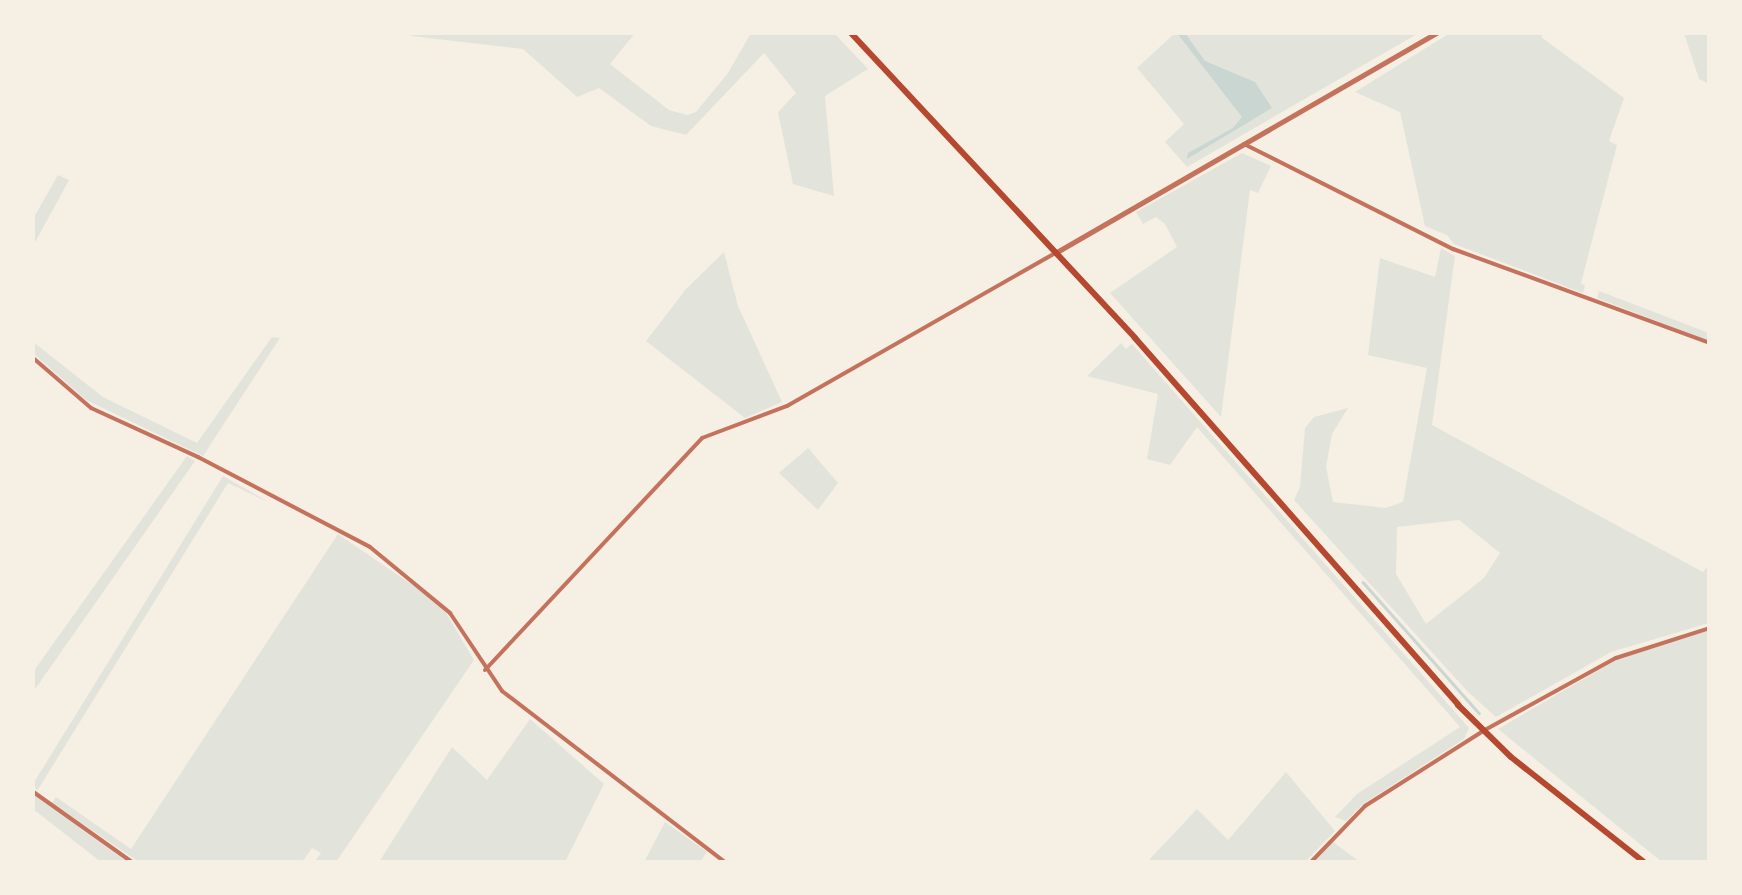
<!DOCTYPE html>
<style>
body{margin:0}
#map{position:relative;width:1742px;height:895px;overflow:hidden;background:#f6efe4;font-family:Lato,sans-serif}
div>[style]{position:absolute}
.green>*{inset:0;background:#e2e4dc}
.water>*{inset:0;background:#c9d6d2}
.stream>*{height:2.5px;margin:-1.25px;padding:0 1.25px;transform-origin:1.25px;border-radius:1.25px;background:#c9d6d2}
.minor>*{height:4px;margin:-2px;padding:0 2px;transform-origin:2px;border-radius:2px;background:#c5725c}
.tertiary>*{height:5px;margin:-2.5px;padding:0 2.5px;transform-origin:2.5px;border-radius:2.5px;background:#c5725c}
.secondary>*{height:6px;margin:-3px;padding:0 3px;transform-origin:3px;border-radius:3px;background:#b5482f}
span{translate:-50% -50%;white-space:nowrap;text-align:center;line-height:1.15;-webkit-text-stroke:10px #f6efe4;paint-order:stroke}
.frame{position:absolute;inset:0;border:35px solid #f6efe4;pointer-events:none}
</style>
<div id="map">
<div class="green">
<div style="clip-path:polygon(413px 32px,635px 33px,610px 64px,669px 110px,687px 115px,696px 112px,728px 73px,751px 33px,834px 33px,868px 69px,825px 96px,834px 196px,793px 184px,778px 112px,796px 93px,764px 53px,686px 135px,651px 126px,599px 88px,577px 97px,523px 49px,411px 36px)"></div>
<div style="clip-path:polygon(1175px 33px,1419px 33px,1187px 167px,1165px 142px,1184px 124px,1137px 68px)"></div>
<div style="clip-path:polygon(1545px 33px,1541px 37px,1624px 98px,1609px 141px,1617px 145px,1581px 283px,1585px 286px,1583px 293px,1454px 244px,1447px 235px,1425px 226px,1400px 112px,1355px 92px,1450px 33px)"></div>
<div style="clip-path:polygon(1684px 33px,1709px 33px,1709px 84px,1699px 79px)"></div>
<div style="clip-path:polygon(1242px 153px,1271px 166px,1258px 193px,1250px 190px,1221px 417px,1110px 293px,1177px 247px,1165px 224px,1156px 217px,1143px 224px,1136px 212px)"></div>
<div style="clip-path:polygon(58px 175px,69px 180px,33px 246px,33px 219px)"></div>
<div style="clip-path:polygon(evenodd,1441px 248px,1455px 256px,1432px 425px,1703px 572px,1709px 564px,1709px 623px,1611px 652px,1496px 717px,1468px 692px,1294px 500px,1300px 487px,1305px 428px,1314px 417px,1348px 408px,1332px 434px,1326px 467px,1333px 502px,1386px 508px,1403px 502px,1427px 368px,1368px 355px,1380px 258px,1435px 277px,1441px 248px,1459px 520px,1500px 553px,1484px 578px,1426px 624px,1396px 574px,1397px 527px,1459px 520px)"></div>
<div style="clip-path:polygon(724px 252px,738px 306px,782px 402px,745px 418px,646px 341px,686px 289px)"></div>
<div style="clip-path:polygon(1599px 291px,1709px 333px,1709px 341px,1597px 298px)"></div>
<div style="clip-path:polygon(272px 337px,280px 338px,203px 456px,86px 400px,33px 353px,32px 341px,103px 397px,197px 443px)"></div>
<div style="clip-path:polygon(1121px 343px,1126px 349px,1132px 344px,1469px 728px,1464px 739px,1363px 804px,1346px 821px,1335px 817px,1357px 794px,1460px 727px,1197px 427px,1170px 465px,1147px 459px,1158px 394px,1087px 376px)"></div>
<div style="clip-path:polygon(808px 448px,838px 483px,818px 510px,779px 473px)"></div>
<div style="clip-path:polygon(187px 456px,195px 461px,33px 692px,33px 672px)"></div>
<div style="clip-path:polygon(223px 476px,272px 504px,228px 483px,37px 791px,33px 784px)"></div>
<div style="clip-path:polygon(338px 534px,430px 597px,446px 613px,474px 660px,336px 862px,314px 862px,321px 853px,312px 848px,302px 862px,139px 862px,52px 803px,56px 797px,131px 849px)"></div>
<div style="clip-path:polygon(1709px 630px,1709px 862px,1662px 862px,1498px 729px,1616px 660px)"></div>
<div style="clip-path:polygon(530px 719px,604px 784px,565px 862px,379px 862px,452px 747px,487px 780px)"></div>
<div style="clip-path:polygon(1286px 772px,1335px 831px,1305px 862px,1147px 862px,1197px 809px,1228px 840px)"></div>
<div style="clip-path:polygon(32px 794px,33px 794px,127px 862px,101px 862px,33px 809px)"></div>
<div style="clip-path:polygon(665px 822px,707px 852px,700px 862px,644px 862px)"></div>
<div style="clip-path:polygon(1333px 842px,1360px 862px,1314px 862px)"></div>
</div>
<div class="water">
<div style="clip-path:polygon(1177px 33px,1185px 33px,1205px 61px,1255px 82px,1272px 108px,1187px 159px,1188px 153px,1233px 128px,1242px 117px)"></div>
</div>
<div class="stream">
<div style="left:1363px;top:582px;width:175px;rotate:48.5deg"></div>
</div>
<div class="minor">
<div style="left:1244px;top:144px;width:234px;rotate:26.7deg"></div>
<div style="left:1453px;top:249px;width:274px;rotate:20.1deg"></div>
<div style="left:32px;top:357px;width:78px;rotate:40.8deg"></div>
<div style="left:91px;top:408px;width:118px;rotate:24.6deg"></div>
<div style="left:198px;top:457px;width:194px;rotate:27.6deg"></div>
<div style="left:370px;top:547px;width:104px;rotate:39.5deg"></div>
<div style="left:450px;top:613px;width:94px;rotate:56.3deg"></div>
<div style="left:502px;top:691px;width:281px;rotate:37.5deg"></div>
<div style="left:485px;top:670px;width:318px;rotate:-46.9deg"></div>
<div style="left:702px;top:438px;width:91px;rotate:-20.6deg"></div>
<div style="left:787px;top:406px;width:306px;rotate:-29.7deg"></div>
<div style="left:32px;top:791px;width:123px;rotate:35.4deg"></div>
<div style="left:1311px;top:862px;width:78px;rotate:-46deg"></div>
<div style="left:1365px;top:806px;width:140px;rotate:-32.4deg"></div>
<div style="left:1483px;top:731px;width:152px;rotate:-28.8deg"></div>
<div style="left:1616px;top:658px;width:99px;rotate:-17.7deg"></div>
</div>
<div class="tertiary">
<div style="left:1055px;top:253px;width:442px;rotate:-30deg"></div>
</div>
<div class="secondary">
<div style="left:850px;top:32px;width:418px;rotate:47deg"></div>
<div style="left:1135px;top:338px;width:489px;rotate:48.6deg"></div>
<div style="left:1458px;top:705px;width:74px;rotate:44.5deg"></div>
<div style="left:1511px;top:757px;width:169px;rotate:38.3deg"></div>
</div>
<div class="frame"></div>
</div>
